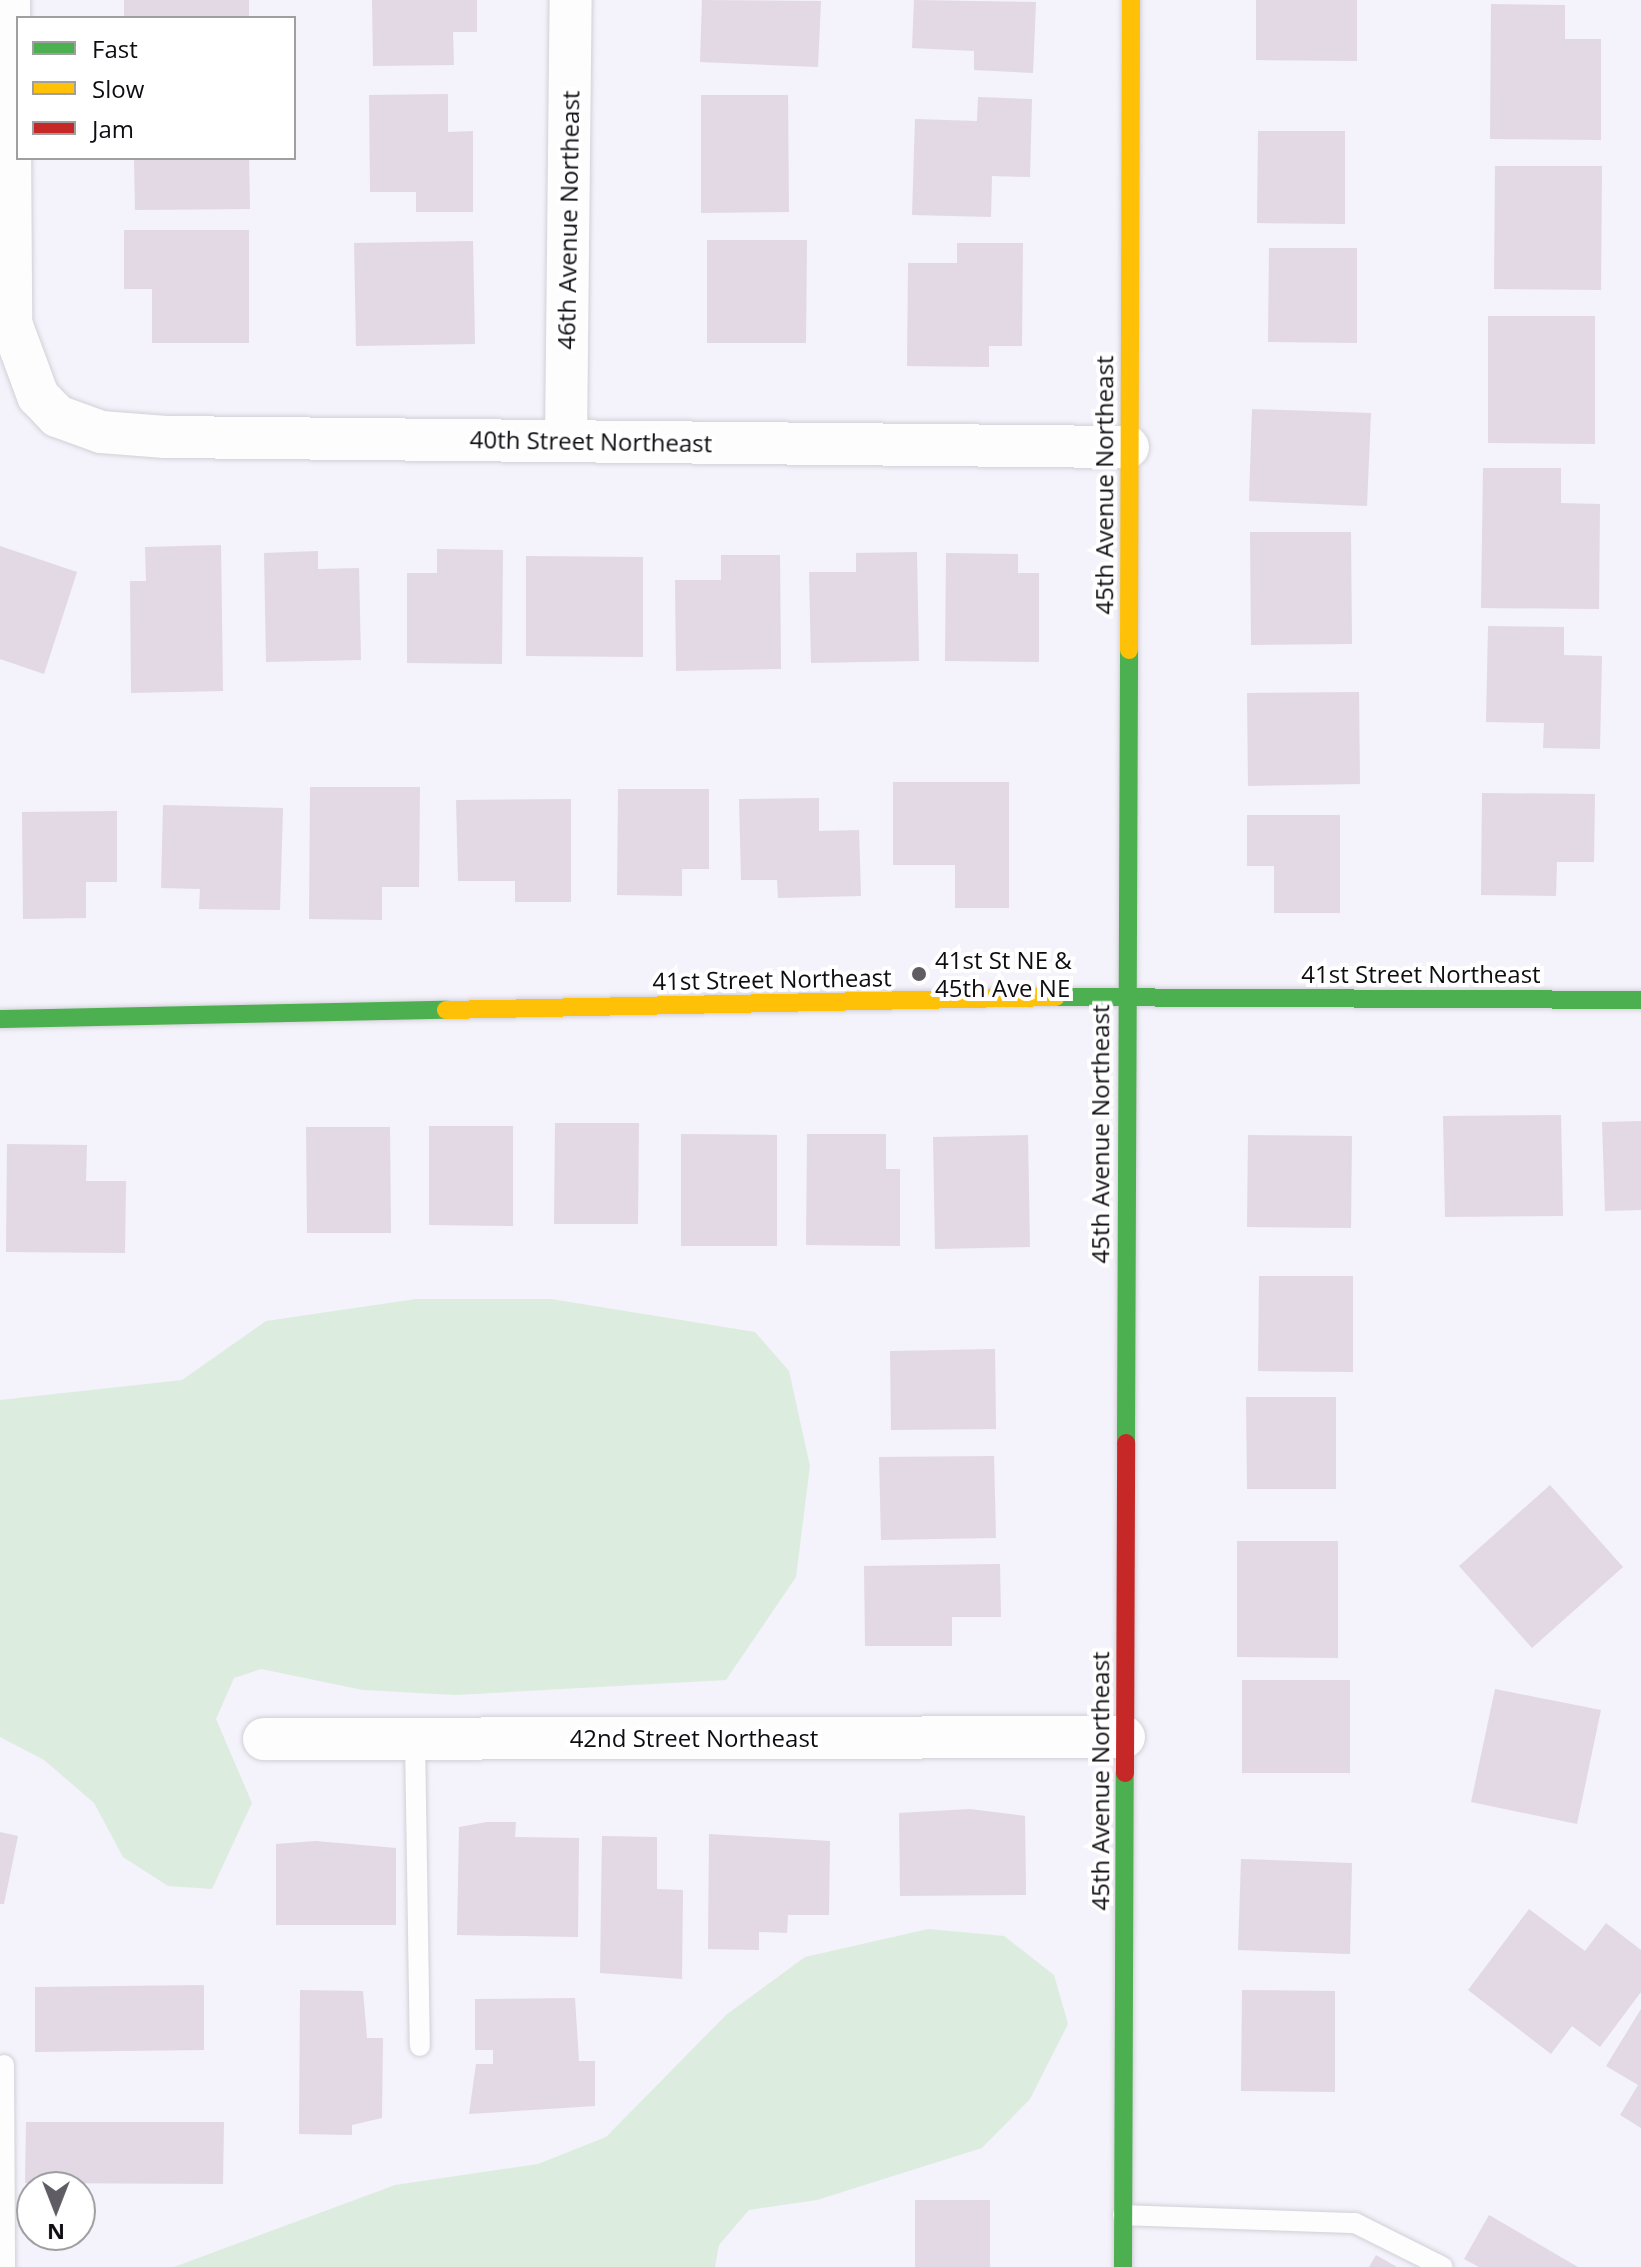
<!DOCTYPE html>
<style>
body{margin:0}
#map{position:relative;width:1641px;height:2267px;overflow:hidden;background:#f4f2fa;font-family:"Open Sans",sans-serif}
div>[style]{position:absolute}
.green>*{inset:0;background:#dceddf}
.building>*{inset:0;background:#e2d9e4}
.roads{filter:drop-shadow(0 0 2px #d2d0d7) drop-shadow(0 0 2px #d2d0d7)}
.lane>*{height:20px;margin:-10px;padding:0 10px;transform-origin:10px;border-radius:10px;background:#fdfdfe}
.street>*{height:42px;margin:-21px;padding:0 21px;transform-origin:21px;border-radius:21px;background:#fdfdfe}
.fast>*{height:18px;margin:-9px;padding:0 9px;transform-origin:9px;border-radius:9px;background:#4caf50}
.slow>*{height:18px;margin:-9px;padding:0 9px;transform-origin:9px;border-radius:9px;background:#ffc107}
.jam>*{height:18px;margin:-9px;padding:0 9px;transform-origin:9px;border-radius:9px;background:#c62828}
.dots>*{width:22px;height:22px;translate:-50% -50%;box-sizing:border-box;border:4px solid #fff;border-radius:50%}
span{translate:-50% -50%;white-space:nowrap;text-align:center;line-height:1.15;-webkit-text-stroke:8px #fff;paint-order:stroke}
.street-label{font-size:24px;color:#0f0d12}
.poi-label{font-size:24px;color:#0f0d12}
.left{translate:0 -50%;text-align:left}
.legend{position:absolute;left:16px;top:16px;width:280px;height:144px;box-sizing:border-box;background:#fff;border:2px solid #9f9ea0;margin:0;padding:10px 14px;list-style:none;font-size:24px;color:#0f0d12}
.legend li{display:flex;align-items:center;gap:16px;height:40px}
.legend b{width:40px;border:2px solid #9f9ea0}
.north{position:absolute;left:16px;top:2171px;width:80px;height:80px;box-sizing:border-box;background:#fff;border:2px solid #9f9ea0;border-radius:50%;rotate:180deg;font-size:22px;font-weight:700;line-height:32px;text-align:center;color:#0f0d12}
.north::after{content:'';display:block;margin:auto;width:28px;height:36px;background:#5f5d63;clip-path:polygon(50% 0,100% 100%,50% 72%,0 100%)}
</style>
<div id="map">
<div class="green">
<div style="clip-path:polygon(416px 1299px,551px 1299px,755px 1332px,789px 1371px,810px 1466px,796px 1577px,726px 1680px,456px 1695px,363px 1690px,261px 1669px,234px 1678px,216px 1719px,252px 1803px,212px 1889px,168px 1886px,123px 1857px,94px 1803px,44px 1760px,0 1737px,0 1400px,182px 1380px,266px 1321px)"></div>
<div style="clip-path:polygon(928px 1929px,1004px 1936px,1054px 1975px,1068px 2024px,1030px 2099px,982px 2148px,817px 2200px,749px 2210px,719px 2245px,715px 2267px,174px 2267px,395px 2185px,538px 2164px,606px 2137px,726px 2015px,805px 1957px)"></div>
</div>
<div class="building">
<div style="clip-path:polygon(124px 0,249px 0,249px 18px,124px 18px)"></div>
<div style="clip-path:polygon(372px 0,477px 0,477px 32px,453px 32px,454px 65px,373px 66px)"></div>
<div style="clip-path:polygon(702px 0,821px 1px,818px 67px,700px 62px)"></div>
<div style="clip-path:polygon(914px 0,1036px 2px,1033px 73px,974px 70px,974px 51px,912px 48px)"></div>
<div style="clip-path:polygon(1256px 0,1357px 0,1357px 61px,1256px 60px)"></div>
<div style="clip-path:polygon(1491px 4px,1565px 5px,1565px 39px,1601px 39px,1601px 140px,1490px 139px)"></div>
<div style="clip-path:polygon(448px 94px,448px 132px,473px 131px,473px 212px,416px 212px,416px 192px,370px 192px,369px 95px)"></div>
<div style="clip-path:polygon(701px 95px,788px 95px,789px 212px,701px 213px)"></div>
<div style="clip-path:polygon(978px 97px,1032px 99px,1030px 177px,992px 176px,991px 217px,912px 215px,915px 119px,977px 121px)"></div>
<div style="clip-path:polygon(1258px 131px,1345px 131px,1345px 224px,1257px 223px)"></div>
<div style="clip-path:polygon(134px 158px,249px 158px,250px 209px,135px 210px)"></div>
<div style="clip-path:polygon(1495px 166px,1602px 166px,1601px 290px,1494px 289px)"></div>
<div style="clip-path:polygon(124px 230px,249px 230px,249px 343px,152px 343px,152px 289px,124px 289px)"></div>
<div style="clip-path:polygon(707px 240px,807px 240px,806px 343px,707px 343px)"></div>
<div style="clip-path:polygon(473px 241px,475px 344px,356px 346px,354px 243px)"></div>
<div style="clip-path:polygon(957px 243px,1023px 243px,1022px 346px,989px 346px,989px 367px,907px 366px,908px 263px,957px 263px)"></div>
<div style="clip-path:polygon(1269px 248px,1357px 248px,1357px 343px,1268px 342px)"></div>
<div style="clip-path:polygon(1488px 316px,1595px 316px,1595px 444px,1488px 443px)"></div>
<div style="clip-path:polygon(1252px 409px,1371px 413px,1367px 506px,1249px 501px)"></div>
<div style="clip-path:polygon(1483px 468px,1561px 468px,1561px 503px,1600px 504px,1599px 609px,1481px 608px)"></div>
<div style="clip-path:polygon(1250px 532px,1351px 532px,1352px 644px,1251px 645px)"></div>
<div style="clip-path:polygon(221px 545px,223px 691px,131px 693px,130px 581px,146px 581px,145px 547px)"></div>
<div style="clip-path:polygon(0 546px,77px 572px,44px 674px,0 659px)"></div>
<div style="clip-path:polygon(437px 549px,503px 550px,502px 664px,407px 663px,407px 573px,437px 573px)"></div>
<div style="clip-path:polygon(318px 551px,318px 569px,359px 568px,361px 660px,266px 662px,264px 553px)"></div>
<div style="clip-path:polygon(917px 552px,919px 661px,811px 663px,809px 572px,856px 572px,856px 553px)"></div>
<div style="clip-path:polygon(946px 553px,1018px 554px,1018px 573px,1039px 573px,1039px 662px,945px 661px)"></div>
<div style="clip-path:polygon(721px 555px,780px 555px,781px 669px,676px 671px,675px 580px,721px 580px)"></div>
<div style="clip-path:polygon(526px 556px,643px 557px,643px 657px,526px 656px)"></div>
<div style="clip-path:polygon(1488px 626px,1564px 627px,1564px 655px,1602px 656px,1600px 749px,1543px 748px,1544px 723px,1486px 722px)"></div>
<div style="clip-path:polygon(1359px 692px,1360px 784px,1248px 786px,1247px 693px)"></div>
<div style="clip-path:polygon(893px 782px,1009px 782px,1009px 908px,955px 908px,955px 865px,893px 865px)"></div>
<div style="clip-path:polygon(310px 787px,420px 787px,419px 887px,382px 887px,382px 920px,309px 919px)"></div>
<div style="clip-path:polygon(618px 789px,709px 789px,709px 869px,682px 869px,682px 896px,617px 895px)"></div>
<div style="clip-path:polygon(1482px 793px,1595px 794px,1594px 862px,1557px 862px,1556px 896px,1481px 895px)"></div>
<div style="clip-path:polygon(819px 798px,819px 831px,859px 830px,861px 896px,778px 898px,777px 880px,741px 880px,739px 799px)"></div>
<div style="clip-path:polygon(571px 799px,571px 902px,515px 902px,515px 881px,458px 881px,456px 800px)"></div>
<div style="clip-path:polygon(163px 805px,283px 808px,280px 910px,199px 909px,200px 889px,161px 888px)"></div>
<div style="clip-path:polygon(117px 811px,117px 882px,86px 882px,86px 918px,23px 919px,22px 812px)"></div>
<div style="clip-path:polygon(1247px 815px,1340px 815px,1340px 913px,1274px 913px,1274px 866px,1247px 866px)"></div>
<div style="clip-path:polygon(1561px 1115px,1563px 1216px,1445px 1217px,1443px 1116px)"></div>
<div style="clip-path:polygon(1641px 1121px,1641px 1210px,1605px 1211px,1602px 1122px)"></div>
<div style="clip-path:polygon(555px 1123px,639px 1123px,638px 1224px,554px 1224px)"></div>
<div style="clip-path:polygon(429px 1126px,513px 1126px,513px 1226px,429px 1225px)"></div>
<div style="clip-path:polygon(306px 1127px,390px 1127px,391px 1233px,307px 1233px)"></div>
<div style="clip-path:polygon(681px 1134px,777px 1135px,777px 1246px,681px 1246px)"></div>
<div style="clip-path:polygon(807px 1134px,886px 1134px,886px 1169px,900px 1169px,900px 1246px,806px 1245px)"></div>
<div style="clip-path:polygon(1028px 1135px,1030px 1247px,935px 1249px,933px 1137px)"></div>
<div style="clip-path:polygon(1248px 1135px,1352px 1136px,1351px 1228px,1247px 1227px)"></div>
<div style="clip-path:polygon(7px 1144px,87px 1145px,86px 1181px,126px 1181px,125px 1253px,6px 1252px)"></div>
<div style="clip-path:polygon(1259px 1276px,1353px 1276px,1353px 1372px,1258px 1371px)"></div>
<div style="clip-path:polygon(995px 1349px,996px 1429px,891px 1430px,890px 1351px)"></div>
<div style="clip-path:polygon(1246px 1397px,1336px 1397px,1336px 1489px,1247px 1489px)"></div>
<div style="clip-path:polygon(994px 1456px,996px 1538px,881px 1540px,879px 1457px)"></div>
<div style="clip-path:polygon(1550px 1485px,1623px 1567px,1532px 1648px,1459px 1566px)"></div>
<div style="clip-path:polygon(1237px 1541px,1338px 1541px,1338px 1658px,1237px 1657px)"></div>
<div style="clip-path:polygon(1000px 1564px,1001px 1617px,952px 1617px,952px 1646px,865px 1646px,864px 1566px)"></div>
<div style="clip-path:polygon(1242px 1680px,1350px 1680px,1350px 1773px,1242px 1773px)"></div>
<div style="clip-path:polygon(1495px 1689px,1601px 1710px,1577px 1824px,1471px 1802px)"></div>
<div style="clip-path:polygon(970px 1809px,1025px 1816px,1026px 1895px,900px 1896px,899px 1813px)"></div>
<div style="clip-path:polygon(487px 1822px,516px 1822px,515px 1837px,579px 1838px,578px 1937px,457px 1935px,459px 1827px)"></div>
<div style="clip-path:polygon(0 1832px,18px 1836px,4px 1904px,0 1904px)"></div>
<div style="clip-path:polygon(709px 1834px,830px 1841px,829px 1915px,788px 1915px,787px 1933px,759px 1932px,759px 1950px,708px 1949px)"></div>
<div style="clip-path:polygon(602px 1836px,657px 1837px,657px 1889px,683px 1890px,682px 1979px,600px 1973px)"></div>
<div style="clip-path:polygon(316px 1841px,396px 1848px,396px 1925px,276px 1925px,276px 1844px)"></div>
<div style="clip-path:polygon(1241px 1859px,1352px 1863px,1350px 1954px,1238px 1950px)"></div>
<div style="clip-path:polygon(1529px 1909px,1585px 1951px,1606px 1923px,1641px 1950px,1641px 1992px,1600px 2047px,1572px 2026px,1551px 2054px,1468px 1990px)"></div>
<div style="clip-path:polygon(204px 1985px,204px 2050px,35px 2052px,35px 1987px)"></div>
<div style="clip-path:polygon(300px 1990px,363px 1991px,367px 2038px,383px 2038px,382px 2118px,352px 2125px,352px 2135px,299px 2134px)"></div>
<div style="clip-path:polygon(1242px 1990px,1335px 1991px,1335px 2092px,1241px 2091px)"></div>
<div style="clip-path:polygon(575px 1998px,579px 2061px,595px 2061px,595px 2106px,469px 2114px,476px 2064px,493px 2064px,493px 2050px,475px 2050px,475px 1999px)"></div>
<div style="clip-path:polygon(1641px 2009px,1641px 2128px,1620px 2115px,1638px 2085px,1606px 2066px)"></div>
<div style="clip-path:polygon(26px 2122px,224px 2122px,223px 2184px,25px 2183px)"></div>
<div style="clip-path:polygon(915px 2200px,990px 2200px,990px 2267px,915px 2267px)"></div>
<div style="clip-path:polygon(1489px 2215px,1578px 2267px,1479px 2267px,1464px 2259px)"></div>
<div style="clip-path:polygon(1376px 2255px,1397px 2267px,1369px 2267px)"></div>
</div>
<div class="roads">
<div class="lane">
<div style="left:415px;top:1739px;width:307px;rotate:89.1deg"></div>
<div style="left:4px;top:2065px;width:202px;rotate:89.7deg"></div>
<div style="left:1123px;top:2215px;width:232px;rotate:2deg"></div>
<div style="left:1355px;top:2223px;width:98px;rotate:26.6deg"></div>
</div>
<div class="street">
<div style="left:9px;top:0;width:323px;rotate:89.6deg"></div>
<div style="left:11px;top:323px;width:78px;rotate:69.7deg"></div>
<div style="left:38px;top:396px;width:28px;rotate:46deg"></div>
<div style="left:57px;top:416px;width:47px;rotate:20deg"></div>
<div style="left:101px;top:432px;width:65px;rotate:4.4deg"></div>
<div style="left:166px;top:437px;width:962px;rotate:0.6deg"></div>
<div style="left:566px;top:441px;width:441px;rotate:-89.4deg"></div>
<div style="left:264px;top:1739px;width:860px;rotate:-0.13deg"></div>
</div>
<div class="fast">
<div style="left:1056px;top:997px;width:585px;rotate:0.29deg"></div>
<div style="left:0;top:1019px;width:446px;rotate:-1.2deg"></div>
<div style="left:1126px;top:1443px;width:793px;rotate:-89.78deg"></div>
<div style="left:1123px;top:2267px;width:494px;rotate:-89.8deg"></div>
</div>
<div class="slow">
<div style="left:1129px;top:650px;width:650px;rotate:-89.82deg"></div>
<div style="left:446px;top:1010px;width:610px;rotate:-1.22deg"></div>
</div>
<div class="jam">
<div style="left:1125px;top:1773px;width:330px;rotate:-89.8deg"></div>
</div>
</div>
<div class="dots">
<div style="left:919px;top:974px;background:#5f5d63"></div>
</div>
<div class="street-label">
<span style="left:568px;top:220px;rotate:-89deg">46th Avenue Northeast</span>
<span style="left:591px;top:441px;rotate:1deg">40th Street Northeast</span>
<span style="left:1104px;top:485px;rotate:-90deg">45th Avenue Northeast</span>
<span style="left:1421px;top:974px">41st Street Northeast</span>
<span style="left:772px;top:979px;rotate:-1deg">41st Street Northeast</span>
<span style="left:1100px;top:1134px;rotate:-90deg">45th Avenue Northeast</span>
<span style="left:694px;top:1738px">42nd Street Northeast</span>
<span style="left:1100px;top:1781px;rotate:-90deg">45th Avenue Northeast</span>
</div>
<div class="poi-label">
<span class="left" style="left:935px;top:974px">41st St NE &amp;<br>45th Ave NE</span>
</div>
<ul class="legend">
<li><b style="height:10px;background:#4caf50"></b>Fast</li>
<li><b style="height:10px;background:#ffc107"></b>Slow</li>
<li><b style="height:10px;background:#c62828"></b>Jam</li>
</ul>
<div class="north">N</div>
</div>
